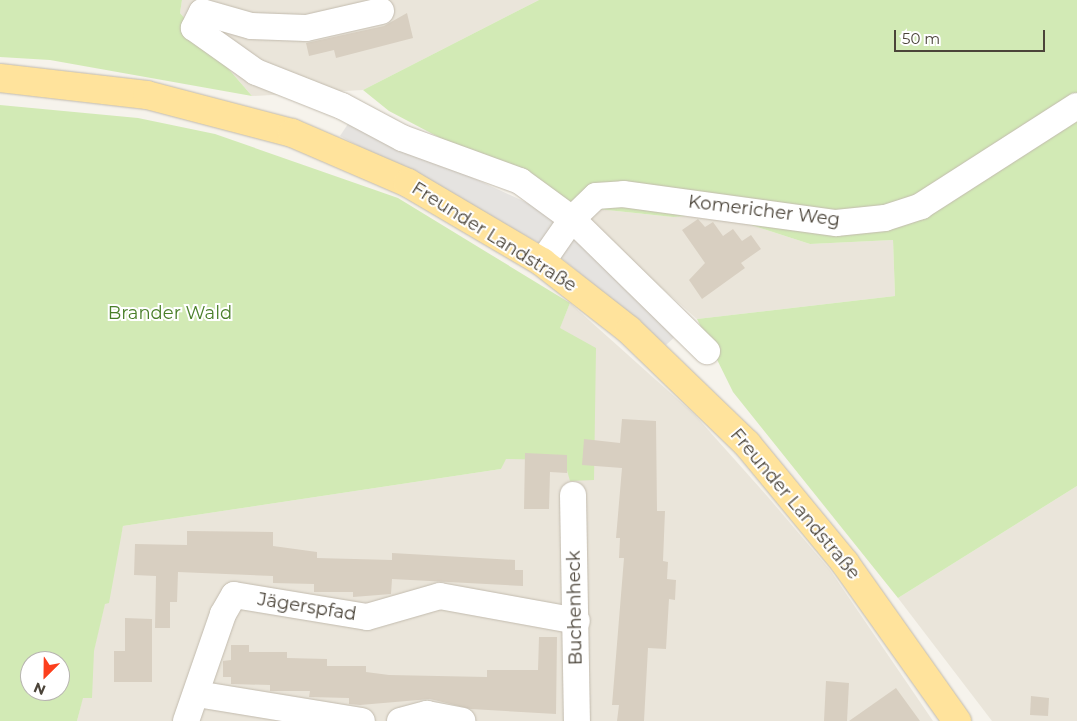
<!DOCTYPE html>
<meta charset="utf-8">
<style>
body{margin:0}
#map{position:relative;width:1077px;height:721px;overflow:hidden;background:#f6f3ec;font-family:Montserrat,sans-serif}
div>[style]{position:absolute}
.residential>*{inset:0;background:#eae5da}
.green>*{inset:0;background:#d2eab5}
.parking>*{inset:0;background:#e5e3e0}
.building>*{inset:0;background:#d8cfc1}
.roads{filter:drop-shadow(0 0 1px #c2bbae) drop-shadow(0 0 1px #c2bbae)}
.minor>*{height:26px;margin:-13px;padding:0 13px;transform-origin:13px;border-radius:13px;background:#fff}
.major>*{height:28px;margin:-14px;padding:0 14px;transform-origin:14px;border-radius:14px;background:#ffe39c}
span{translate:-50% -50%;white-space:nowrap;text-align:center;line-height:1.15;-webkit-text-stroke:4px #fff;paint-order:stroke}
.street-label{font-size:18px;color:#4b4439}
.park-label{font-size:18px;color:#4a7f2a}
.north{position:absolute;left:20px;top:651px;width:50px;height:50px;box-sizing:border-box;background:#fff;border:1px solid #b7b4b0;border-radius:50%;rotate:203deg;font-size:14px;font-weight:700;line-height:20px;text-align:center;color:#4b4439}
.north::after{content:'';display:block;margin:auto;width:18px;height:22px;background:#fc3f1d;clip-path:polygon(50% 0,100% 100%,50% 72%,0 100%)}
.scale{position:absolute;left:894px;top:30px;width:151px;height:22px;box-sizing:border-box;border:2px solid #4b4439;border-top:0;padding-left:6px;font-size:15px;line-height:18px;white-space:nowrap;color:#4b4439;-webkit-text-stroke:4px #fff;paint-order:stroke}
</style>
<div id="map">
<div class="residential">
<div style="clip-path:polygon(182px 0,539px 0,363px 90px,252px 96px,180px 13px)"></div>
<div style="clip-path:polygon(569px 206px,673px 217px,717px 214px,810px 244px,893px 240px,895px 296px,697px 319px)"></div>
<div style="clip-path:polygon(570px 303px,694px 414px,768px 497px,830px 570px,933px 721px,77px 721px,123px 526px,501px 469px)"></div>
<div style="clip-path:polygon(1077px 486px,1077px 721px,992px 721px,898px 598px)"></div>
</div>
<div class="green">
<div style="clip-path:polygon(0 0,182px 0,180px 13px,252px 96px,50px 60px,0 57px)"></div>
<div style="clip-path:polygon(539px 0,1077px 0,1077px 486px,898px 598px,733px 392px,697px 319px,895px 296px,893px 240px,810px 244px,717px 214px,673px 217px,569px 206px,389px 111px,363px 90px)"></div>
<div style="clip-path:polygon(evenodd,0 105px,138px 118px,215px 134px,398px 198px,570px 303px,560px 328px,596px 348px,594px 480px,570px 481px,564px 460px,506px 459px,501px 469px,123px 526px,109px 603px,105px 604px,94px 651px,92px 698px,83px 698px,77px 721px,0 721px,0 105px,30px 661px,60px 661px,60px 691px,30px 691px,30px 661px)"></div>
</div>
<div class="parking">
<div style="clip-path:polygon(350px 121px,562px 219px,545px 246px,340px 136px)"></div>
<div style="clip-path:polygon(586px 223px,691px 322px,666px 345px,558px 255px)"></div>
</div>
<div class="building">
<div style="clip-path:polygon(407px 13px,413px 38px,336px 58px,334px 50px,309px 56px,306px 43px,384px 26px)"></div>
<div style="clip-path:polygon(698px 219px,705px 227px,713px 222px,723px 236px,733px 229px,742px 241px,751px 235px,761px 249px,741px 263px,745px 268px,702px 299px,689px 280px,705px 263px,682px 230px)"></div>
<div style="clip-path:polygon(622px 419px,656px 421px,657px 511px,665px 511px,663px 561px,668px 562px,667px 579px,676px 580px,675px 600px,669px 599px,666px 649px,648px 648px,644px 721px,617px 721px,619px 705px,612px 705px,624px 558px,619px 558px,620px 538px,616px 538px,622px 468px,582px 465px,584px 439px,620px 443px)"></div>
<div style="clip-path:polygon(525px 453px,567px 455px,567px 473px,550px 472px,549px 509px,524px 509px)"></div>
<div style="clip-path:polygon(187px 531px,273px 532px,273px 546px,317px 552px,317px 558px,392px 560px,392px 553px,515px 560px,515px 570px,523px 570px,523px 586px,392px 579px,391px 594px,353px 597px,353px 592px,314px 592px,314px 584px,273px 583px,273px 576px,178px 572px,177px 602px,170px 602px,170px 628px,155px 628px,156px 576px,134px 575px,135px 544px,187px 545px)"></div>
<div style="clip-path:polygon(125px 618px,152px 619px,152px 682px,114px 682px,114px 651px,125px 651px)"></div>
<div style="clip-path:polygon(539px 637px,557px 637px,556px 714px,471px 709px,430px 699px,360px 705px,349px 704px,349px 698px,309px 697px,310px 691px,270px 691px,270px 685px,231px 684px,231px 677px,223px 677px,223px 661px,231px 660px,231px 645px,249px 645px,249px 652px,287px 652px,287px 658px,327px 659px,327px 666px,366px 666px,366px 672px,389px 675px,487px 677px,487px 670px,538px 670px)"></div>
<div style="clip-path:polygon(826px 681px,849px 683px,847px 721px,824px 721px)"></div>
<div style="clip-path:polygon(896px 688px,920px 721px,849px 721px)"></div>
<div style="clip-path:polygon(1031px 696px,1049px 698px,1048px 716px,1030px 715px)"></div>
</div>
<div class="roads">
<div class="minor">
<div style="left:381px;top:11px;width:77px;rotate:167.2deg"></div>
<div style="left:306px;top:28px;width:55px;rotate:-177.9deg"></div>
<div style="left:251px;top:26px;width:51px;rotate:-164.1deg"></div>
<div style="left:202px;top:12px;width:18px;rotate:117deg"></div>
<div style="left:194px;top:28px;width:76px;rotate:35.4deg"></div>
<div style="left:256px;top:72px;width:92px;rotate:21.6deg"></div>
<div style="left:342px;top:106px;width:68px;rotate:28.1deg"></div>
<div style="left:402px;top:138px;width:126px;rotate:20deg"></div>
<div style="left:520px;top:181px;width:64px;rotate:36.2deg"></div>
<div style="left:572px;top:219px;width:189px;rotate:44.4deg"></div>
<div style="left:542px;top:262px;width:52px;rotate:-55.1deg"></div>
<div style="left:572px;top:219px;width:33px;rotate:-44deg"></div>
<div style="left:596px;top:196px;width:27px;rotate:-4deg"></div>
<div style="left:623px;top:194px;width:215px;rotate:7.8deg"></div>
<div style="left:836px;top:223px;width:49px;rotate:-5.8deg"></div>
<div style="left:885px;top:218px;width:38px;rotate:-18deg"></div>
<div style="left:921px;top:206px;width:185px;rotate:-32.7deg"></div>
<div style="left:573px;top:495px;width:226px;rotate:89deg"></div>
<div style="left:197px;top:694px;width:167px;rotate:9.3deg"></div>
<div style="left:186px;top:721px;width:113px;rotate:-70.9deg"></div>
<div style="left:223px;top:614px;width:22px;rotate:-60deg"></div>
<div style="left:234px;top:595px;width:135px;rotate:9.4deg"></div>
<div style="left:367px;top:617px;width:76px;rotate:-16deg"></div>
<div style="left:440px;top:596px;width:139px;rotate:10.3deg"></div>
<div style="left:400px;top:721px;width:28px;rotate:-15deg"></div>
<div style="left:427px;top:714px;width:36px;rotate:11deg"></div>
</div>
<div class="major">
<div style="left:0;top:78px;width:148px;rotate:6.6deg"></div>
<div style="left:147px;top:95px;width:150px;rotate:14.7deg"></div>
<div style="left:292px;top:133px;width:126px;rotate:23.3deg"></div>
<div style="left:408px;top:183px;width:156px;rotate:30.5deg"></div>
<div style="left:542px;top:262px;width:110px;rotate:38deg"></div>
<div style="left:629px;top:330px;width:164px;rotate:44deg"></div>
<div style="left:747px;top:444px;width:154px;rotate:50.5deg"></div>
<div style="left:845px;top:563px;width:194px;rotate:54.7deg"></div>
</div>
</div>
<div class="street-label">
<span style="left:764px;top:211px;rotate:7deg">Komericher Weg</span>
<span style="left:494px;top:237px;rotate:32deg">Freunder Landstraße</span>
<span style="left:795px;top:504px;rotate:50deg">Freunder Landstraße</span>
<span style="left:307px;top:607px;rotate:9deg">Jägerspfad</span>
<span style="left:575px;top:608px;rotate:-91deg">Buchenheck</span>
</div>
<div class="park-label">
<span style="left:170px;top:313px">Brander Wald</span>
</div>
<div class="north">N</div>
<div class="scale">50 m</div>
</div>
